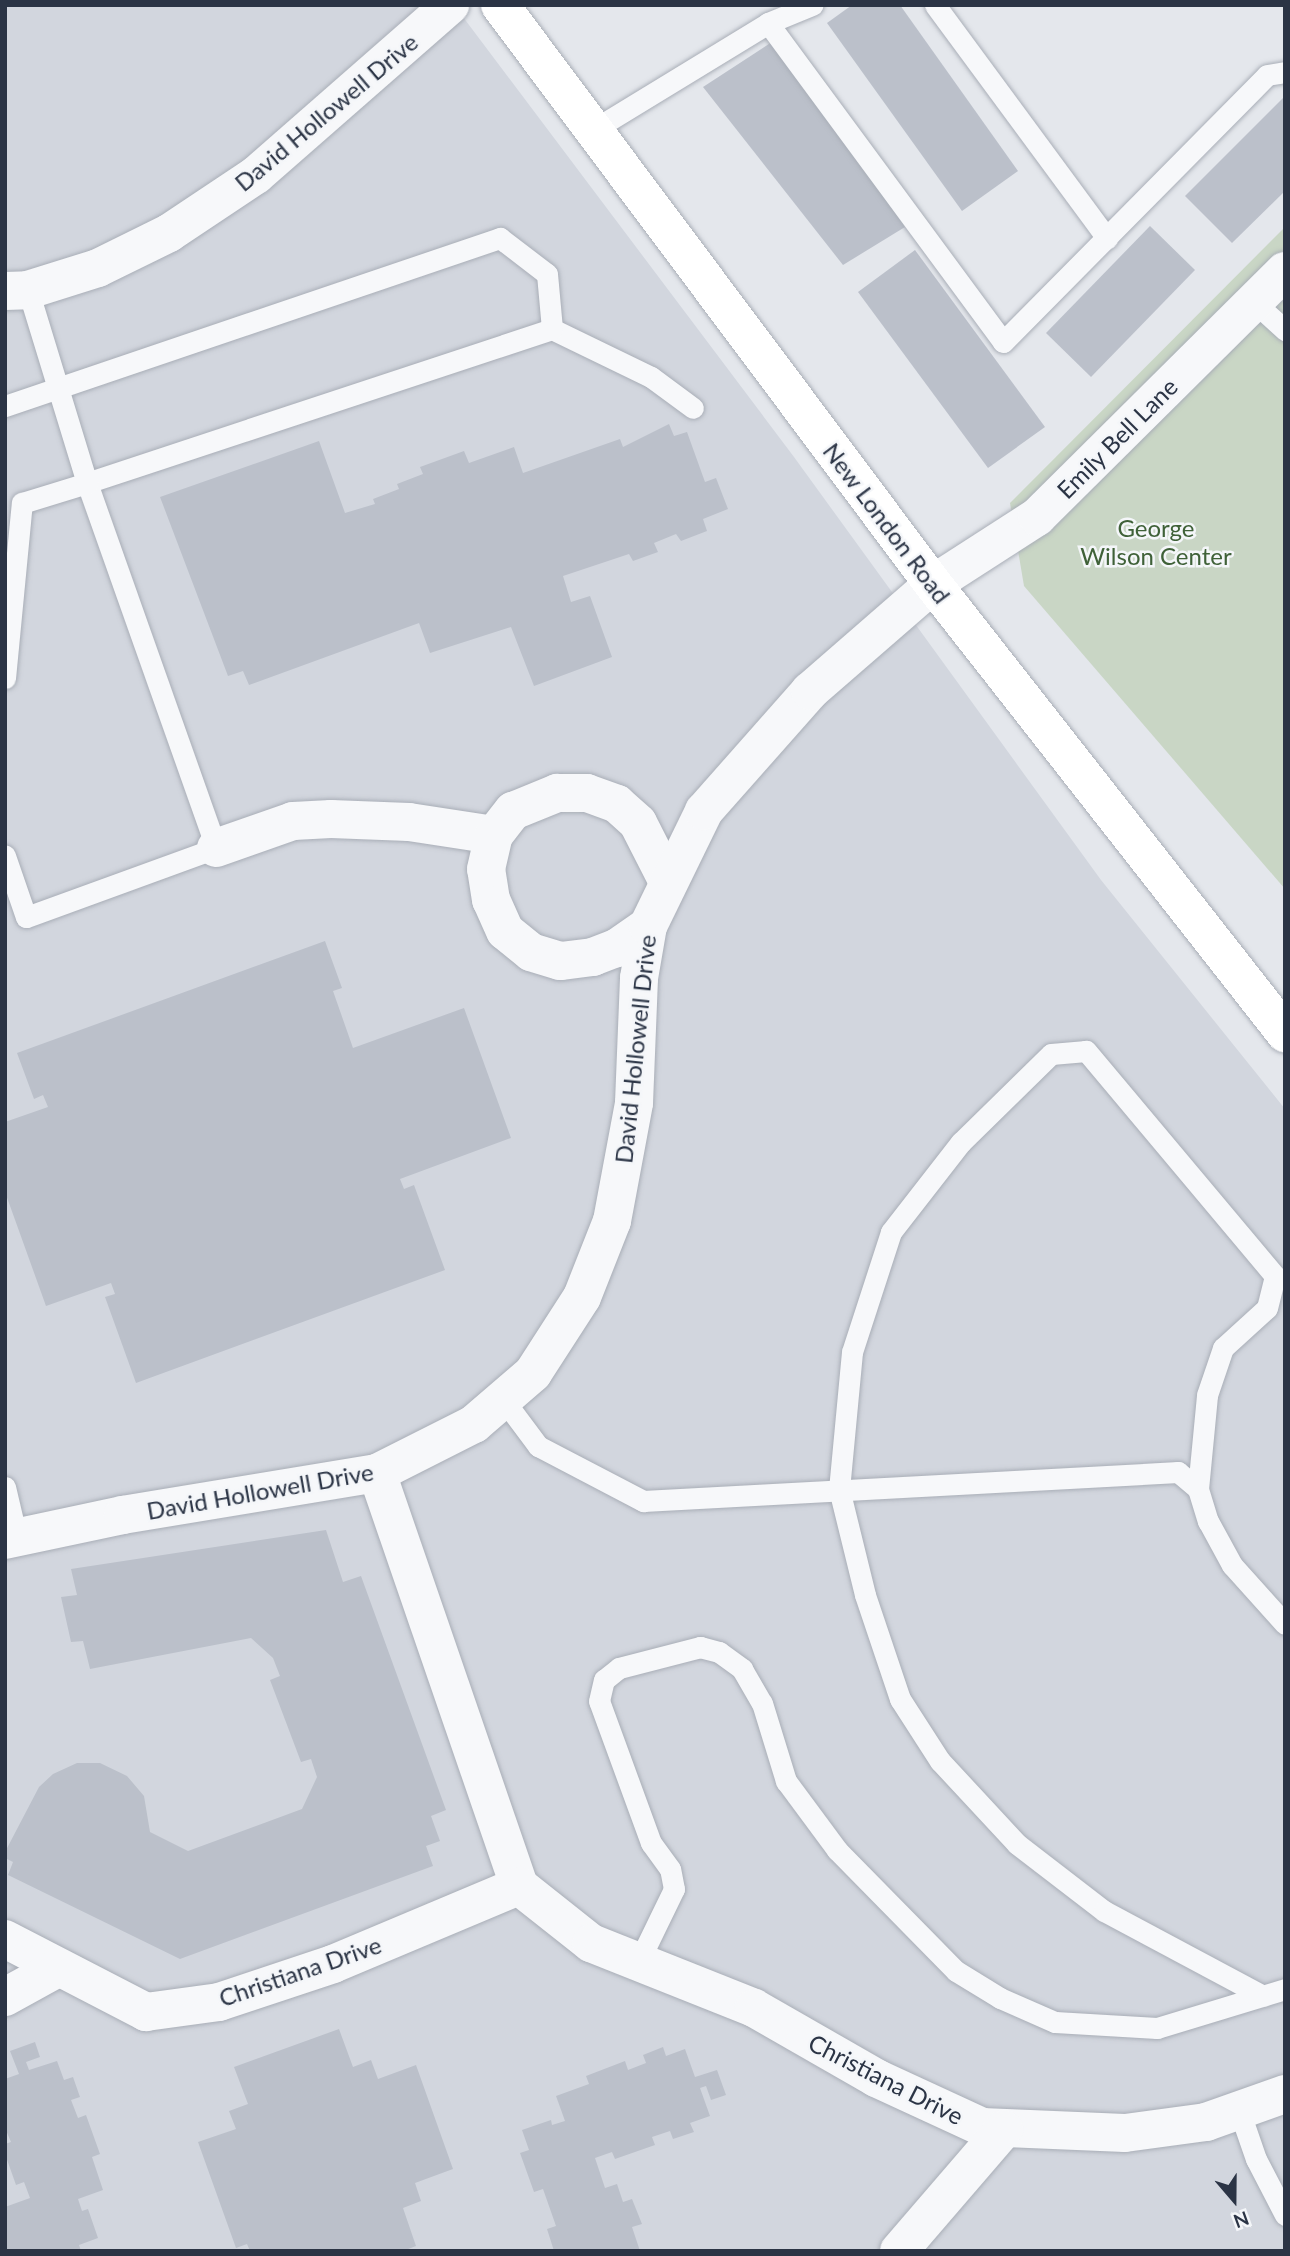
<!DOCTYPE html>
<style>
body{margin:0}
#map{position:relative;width:1290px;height:2256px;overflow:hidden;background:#e4e7ec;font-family:Lato,sans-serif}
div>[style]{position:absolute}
.built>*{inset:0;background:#d2d6de}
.green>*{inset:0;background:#c9d6c5}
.building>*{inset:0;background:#bbc0ca}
.roads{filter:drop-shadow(0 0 2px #a9aeb7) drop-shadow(0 0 2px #a9aeb7)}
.service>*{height:21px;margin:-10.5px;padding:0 10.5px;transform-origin:10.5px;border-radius:10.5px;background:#f7f8fa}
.minor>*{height:38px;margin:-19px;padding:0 19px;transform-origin:19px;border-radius:19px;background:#f7f8fa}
.secondary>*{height:38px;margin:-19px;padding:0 19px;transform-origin:19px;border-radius:19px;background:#fff}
span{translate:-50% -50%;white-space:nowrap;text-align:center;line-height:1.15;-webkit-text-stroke:5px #f4f6f9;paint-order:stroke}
.street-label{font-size:24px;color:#2b3445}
.park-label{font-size:24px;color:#3f6138}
.frame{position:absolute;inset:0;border:7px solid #2b3445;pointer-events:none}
.north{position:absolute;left:1199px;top:2165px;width:70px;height:70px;-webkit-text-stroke:5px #f4f6f9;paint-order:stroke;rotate:160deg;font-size:19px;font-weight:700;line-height:28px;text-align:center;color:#2b3445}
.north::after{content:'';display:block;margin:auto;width:24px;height:32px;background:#2b3445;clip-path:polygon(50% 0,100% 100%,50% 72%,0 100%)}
</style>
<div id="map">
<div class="built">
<div style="clip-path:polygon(454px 5px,794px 457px,1101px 880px,1285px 1109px,1285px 2251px,5px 2251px,5px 7px)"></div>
</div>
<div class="green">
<div style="clip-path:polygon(1285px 227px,1285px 889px,1024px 586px,1010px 503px)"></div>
</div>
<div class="building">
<div style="clip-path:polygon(852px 5px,900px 5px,1018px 171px,962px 211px,827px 23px)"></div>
<div style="clip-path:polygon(775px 40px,905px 227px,843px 265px,703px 87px)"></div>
<div style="clip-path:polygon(1285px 96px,1285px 191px,1232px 243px,1185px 196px)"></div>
<div style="clip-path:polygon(1150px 226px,1195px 270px,1091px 377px,1046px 333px)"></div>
<div style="clip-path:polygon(915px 250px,1045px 427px,988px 468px,858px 292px)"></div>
<div style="clip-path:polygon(669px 424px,674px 436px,687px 432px,705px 482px,716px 478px,728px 509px,703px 519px,707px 531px,681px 541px,676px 534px,654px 543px,658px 552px,633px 561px,629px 554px,563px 576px,571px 602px,590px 596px,612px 657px,534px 686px,511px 627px,430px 653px,419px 623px,249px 685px,243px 671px,228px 676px,160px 497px,319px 441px,345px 513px,375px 504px,373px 499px,399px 489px,397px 484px,423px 474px,420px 467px,464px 451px,469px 463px,514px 447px,523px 473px,620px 439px,623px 447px)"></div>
<div style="clip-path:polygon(325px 941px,342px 988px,333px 991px,353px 1048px,464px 1008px,511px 1138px,400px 1179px,404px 1189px,414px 1185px,445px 1270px,136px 1383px,105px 1297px,115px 1294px,111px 1283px,46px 1306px,5px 1192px,5px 1122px,48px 1107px,43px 1095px,34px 1099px,17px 1053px)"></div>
<div style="clip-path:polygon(326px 1530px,343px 1582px,361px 1576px,446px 1810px,431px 1816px,440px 1841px,426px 1846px,433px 1866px,180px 1959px,8px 1875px,13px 1862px,5px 1858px,5px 1852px,39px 1787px,53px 1774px,77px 1763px,100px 1763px,127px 1776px,144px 1796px,150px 1832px,188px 1851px,302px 1809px,317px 1777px,311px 1759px,301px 1762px,270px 1680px,280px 1676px,273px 1658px,251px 1638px,90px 1669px,83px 1641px,71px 1642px,61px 1597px,77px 1595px,71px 1569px)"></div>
<div style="clip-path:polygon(339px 2029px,353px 2067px,371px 2060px,378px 2079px,416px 2065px,453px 2169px,415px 2183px,421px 2201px,403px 2208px,416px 2246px,403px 2251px,250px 2251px,247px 2244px,236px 2248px,198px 2142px,236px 2129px,229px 2111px,248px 2104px,234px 2067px)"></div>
<div style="clip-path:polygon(35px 2042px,40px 2057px,26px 2062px,29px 2070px,57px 2061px,64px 2080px,73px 2077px,80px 2097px,71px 2100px,78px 2118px,86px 2115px,100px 2154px,92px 2157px,103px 2190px,78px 2199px,82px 2211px,88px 2209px,98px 2238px,79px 2245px,81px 2251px,5px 2251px,5px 2207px,30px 2198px,24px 2182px,16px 2185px,5px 2154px,5px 2144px,11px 2142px,5px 2128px,5px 2079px,19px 2074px,10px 2051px)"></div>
<div style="clip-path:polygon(663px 2047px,666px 2056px,685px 2049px,695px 2077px,717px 2070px,726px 2095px,711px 2100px,706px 2086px,700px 2088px,710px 2116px,690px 2123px,694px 2132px,673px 2139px,670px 2131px,652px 2137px,655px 2145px,615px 2159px,612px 2152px,595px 2158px,605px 2188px,617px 2184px,623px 2202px,632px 2199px,642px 2224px,632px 2227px,640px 2251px,554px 2251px,547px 2229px,556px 2226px,543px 2189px,534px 2192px,520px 2153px,529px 2150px,522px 2130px,551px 2120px,552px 2125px,565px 2121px,556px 2096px,589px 2084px,586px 2076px,625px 2061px,628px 2070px,646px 2063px,643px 2055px)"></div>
</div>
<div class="roads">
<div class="service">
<div style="left:935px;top:5px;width:290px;rotate:53.6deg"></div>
<div style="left:768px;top:23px;width:48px;rotate:-22.2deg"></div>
<div style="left:593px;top:130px;width:205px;rotate:-31.4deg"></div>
<div style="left:768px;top:23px;width:396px;rotate:53.6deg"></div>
<div style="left:1003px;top:342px;width:375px;rotate:-45.3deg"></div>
<div style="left:1267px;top:75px;width:18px;rotate:-9deg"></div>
<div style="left:1254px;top:302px;width:42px;rotate:42.1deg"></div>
<div style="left:552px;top:329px;width:110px;rotate:25.9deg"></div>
<div style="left:651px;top:377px;width:52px;rotate:36.4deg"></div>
<div style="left:5px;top:406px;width:523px;rotate:-18.75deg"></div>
<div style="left:500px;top:238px;width:59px;rotate:37.5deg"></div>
<div style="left:547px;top:274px;width:55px;rotate:84.8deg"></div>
<div style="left:552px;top:329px;width:490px;rotate:161.7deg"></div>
<div style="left:87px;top:483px;width:387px;rotate:70.5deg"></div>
<div style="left:216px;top:848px;width:202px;rotate:160deg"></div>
<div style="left:26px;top:917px;width:65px;rotate:-109deg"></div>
<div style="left:5px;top:678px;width:176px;rotate:-84.5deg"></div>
<div style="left:22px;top:503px;width:68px;rotate:-17.1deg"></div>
<div style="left:87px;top:483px;width:202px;rotate:-107deg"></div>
<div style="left:503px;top:1399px;width:59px;rotate:53.3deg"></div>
<div style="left:538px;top:1446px;width:119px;rotate:27.6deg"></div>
<div style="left:643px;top:1501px;width:536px;rotate:-3.1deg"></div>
<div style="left:1178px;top:1472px;width:26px;rotate:40deg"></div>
<div style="left:1198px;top:1489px;width:34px;rotate:73deg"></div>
<div style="left:1208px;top:1521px;width:50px;rotate:61.4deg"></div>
<div style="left:1232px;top:1565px;width:79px;rotate:48.1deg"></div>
<div style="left:5px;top:1487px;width:52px;rotate:76.8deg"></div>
<div style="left:1198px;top:1489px;width:94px;rotate:-84.5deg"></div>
<div style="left:1207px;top:1395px;width:50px;rotate:-71.2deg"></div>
<div style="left:1223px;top:1348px;width:59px;rotate:-42.3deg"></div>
<div style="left:1267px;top:1308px;width:33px;rotate:-76deg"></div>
<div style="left:1275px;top:1276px;width:294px;rotate:-130deg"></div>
<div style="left:1086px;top:1051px;width:35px;rotate:175deg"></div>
<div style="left:1051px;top:1054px;width:126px;rotate:135.6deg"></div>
<div style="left:961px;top:1142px;width:114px;rotate:127.9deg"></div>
<div style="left:891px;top:1232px;width:126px;rotate:108deg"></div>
<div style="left:852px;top:1352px;width:138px;rotate:95.4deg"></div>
<div style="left:839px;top:1489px;width:109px;rotate:76.2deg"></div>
<div style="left:865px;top:1595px;width:110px;rotate:71.4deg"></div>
<div style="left:900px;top:1699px;width:74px;rotate:57.2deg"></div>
<div style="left:940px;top:1761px;width:113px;rotate:47.1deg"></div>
<div style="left:1017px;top:1844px;width:110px;rotate:37.6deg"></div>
<div style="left:1104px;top:1911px;width:180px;rotate:28.1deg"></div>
<div style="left:639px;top:1961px;width:80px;rotate:-64.1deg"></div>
<div style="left:674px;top:1889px;width:20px;rotate:-101deg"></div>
<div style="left:670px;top:1869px;width:32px;rotate:-126deg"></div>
<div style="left:651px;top:1843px;width:151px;rotate:-110.1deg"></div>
<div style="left:599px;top:1701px;width:22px;rotate:-77deg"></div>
<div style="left:604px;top:1680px;width:19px;rotate:-39deg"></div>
<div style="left:619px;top:1668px;width:84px;rotate:-14.5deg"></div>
<div style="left:700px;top:1647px;width:20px;rotate:15deg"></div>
<div style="left:719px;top:1652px;width:29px;rotate:36deg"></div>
<div style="left:742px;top:1669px;width:39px;rotate:60deg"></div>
<div style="left:762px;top:1703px;width:82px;rotate:72.9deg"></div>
<div style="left:786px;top:1781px;width:86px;rotate:53.5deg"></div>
<div style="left:837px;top:1850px;width:170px;rotate:45.5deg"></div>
<div style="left:956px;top:1971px;width:52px;rotate:31.5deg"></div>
<div style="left:1000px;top:1998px;width:60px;rotate:23.6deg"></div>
<div style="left:1055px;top:2022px;width:102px;rotate:3.4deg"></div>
<div style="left:1157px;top:2028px;width:134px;rotate:-16.9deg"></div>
<div style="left:1239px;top:2110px;width:52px;rotate:70.9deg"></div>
<div style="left:1256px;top:2159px;width:63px;rotate:62.6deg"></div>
</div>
<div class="minor">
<div style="left:5px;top:291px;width:23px;rotate:-2deg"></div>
<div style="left:28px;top:290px;width:73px;rotate:-17.4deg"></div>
<div style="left:98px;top:268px;width:79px;rotate:-26.2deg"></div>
<div style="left:169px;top:233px;width:105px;rotate:-33.7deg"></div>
<div style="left:256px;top:175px;width:258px;rotate:-41.2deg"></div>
<div style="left:216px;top:848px;width:82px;rotate:-19.3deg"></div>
<div style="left:293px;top:821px;width:38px;rotate:-3deg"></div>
<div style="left:331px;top:819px;width:78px;rotate:2.2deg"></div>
<div style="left:409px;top:822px;width:86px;rotate:8.7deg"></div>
<div style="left:648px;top:926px;width:39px;rotate:145deg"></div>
<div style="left:616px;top:948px;width:25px;rotate:159deg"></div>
<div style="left:593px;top:957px;width:33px;rotate:173deg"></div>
<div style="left:560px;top:961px;width:30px;rotate:-163deg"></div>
<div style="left:531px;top:952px;width:33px;rotate:-141deg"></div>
<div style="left:505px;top:931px;width:34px;rotate:-114deg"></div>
<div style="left:491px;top:900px;width:31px;rotate:-99deg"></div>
<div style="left:486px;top:869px;width:35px;rotate:-77deg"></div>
<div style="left:494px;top:835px;width:31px;rotate:-52deg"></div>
<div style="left:513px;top:811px;width:48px;rotate:-22.2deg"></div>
<div style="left:557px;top:793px;width:30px"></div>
<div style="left:587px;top:793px;width:32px;rotate:20deg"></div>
<div style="left:617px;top:804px;width:28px;rotate:42deg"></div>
<div style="left:638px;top:823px;width:64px;rotate:63deg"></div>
<div style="left:377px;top:1473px;width:437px;rotate:71deg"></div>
<div style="left:5px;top:1540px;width:121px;rotate:-12deg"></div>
<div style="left:123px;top:1515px;width:257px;rotate:-9.4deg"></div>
<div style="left:377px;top:1473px;width:109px;rotate:-26.8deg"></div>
<div style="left:474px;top:1424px;width:78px;rotate:-40.8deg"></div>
<div style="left:533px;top:1373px;width:90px;rotate:-57.2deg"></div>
<div style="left:582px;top:1297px;width:82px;rotate:-68.5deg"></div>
<div style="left:612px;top:1221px;width:120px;rotate:-79.4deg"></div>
<div style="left:634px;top:1103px;width:125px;rotate:-87.7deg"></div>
<div style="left:639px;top:978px;width:53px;rotate:-80.2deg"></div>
<div style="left:648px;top:926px;width:128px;rotate:-64deg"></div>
<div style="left:704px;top:811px;width:160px;rotate:-48.5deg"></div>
<div style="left:810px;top:691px;width:163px;rotate:-41deg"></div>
<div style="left:933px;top:584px;width:124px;rotate:-32.8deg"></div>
<div style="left:1037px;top:517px;width:349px;rotate:-44.8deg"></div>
<div style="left:5px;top:1939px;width:159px;rotate:27.4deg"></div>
<div style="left:146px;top:2012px;width:74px;rotate:-7.8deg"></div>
<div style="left:219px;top:2002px;width:120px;rotate:-18.4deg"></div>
<div style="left:333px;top:1964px;width:202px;rotate:-22.8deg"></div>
<div style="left:519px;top:1886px;width:92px;rotate:38.4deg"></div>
<div style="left:591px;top:1943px;width:175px;rotate:21.7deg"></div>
<div style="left:754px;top:2008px;width:141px;rotate:29.8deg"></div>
<div style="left:876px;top:2078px;width:117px;rotate:24.8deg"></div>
<div style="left:982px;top:2127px;width:143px;rotate:2.4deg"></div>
<div style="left:1125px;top:2133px;width:82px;rotate:-7.7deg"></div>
<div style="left:1206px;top:2122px;width:84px;rotate:-19.5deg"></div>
<div style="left:5px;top:1997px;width:60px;rotate:-28.7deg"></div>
<div style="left:899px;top:2251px;width:161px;rotate:-49.3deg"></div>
</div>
<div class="secondary">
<div style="left:500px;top:5px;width:723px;rotate:53.21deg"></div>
<div style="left:933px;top:584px;width:571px;rotate:51.9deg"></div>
</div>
</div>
<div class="street-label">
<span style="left:326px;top:112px;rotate:-40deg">David Hollowell Drive</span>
<span style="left:1117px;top:438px;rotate:-45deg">Emily Bell Lane</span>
<span style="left:887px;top:523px;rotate:53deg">New London Road</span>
<span style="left:635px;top:1049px;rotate:-84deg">David Hollowell Drive</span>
<span style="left:260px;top:1491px;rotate:-10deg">David Hollowell Drive</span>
<span style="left:300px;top:1971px;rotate:-19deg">Christiana Drive</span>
<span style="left:886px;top:2079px;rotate:27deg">Christiana Drive</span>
</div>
<div class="park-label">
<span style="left:1156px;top:542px">George<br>Wilson Center</span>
</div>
<div class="frame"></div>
<div class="north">N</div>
</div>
